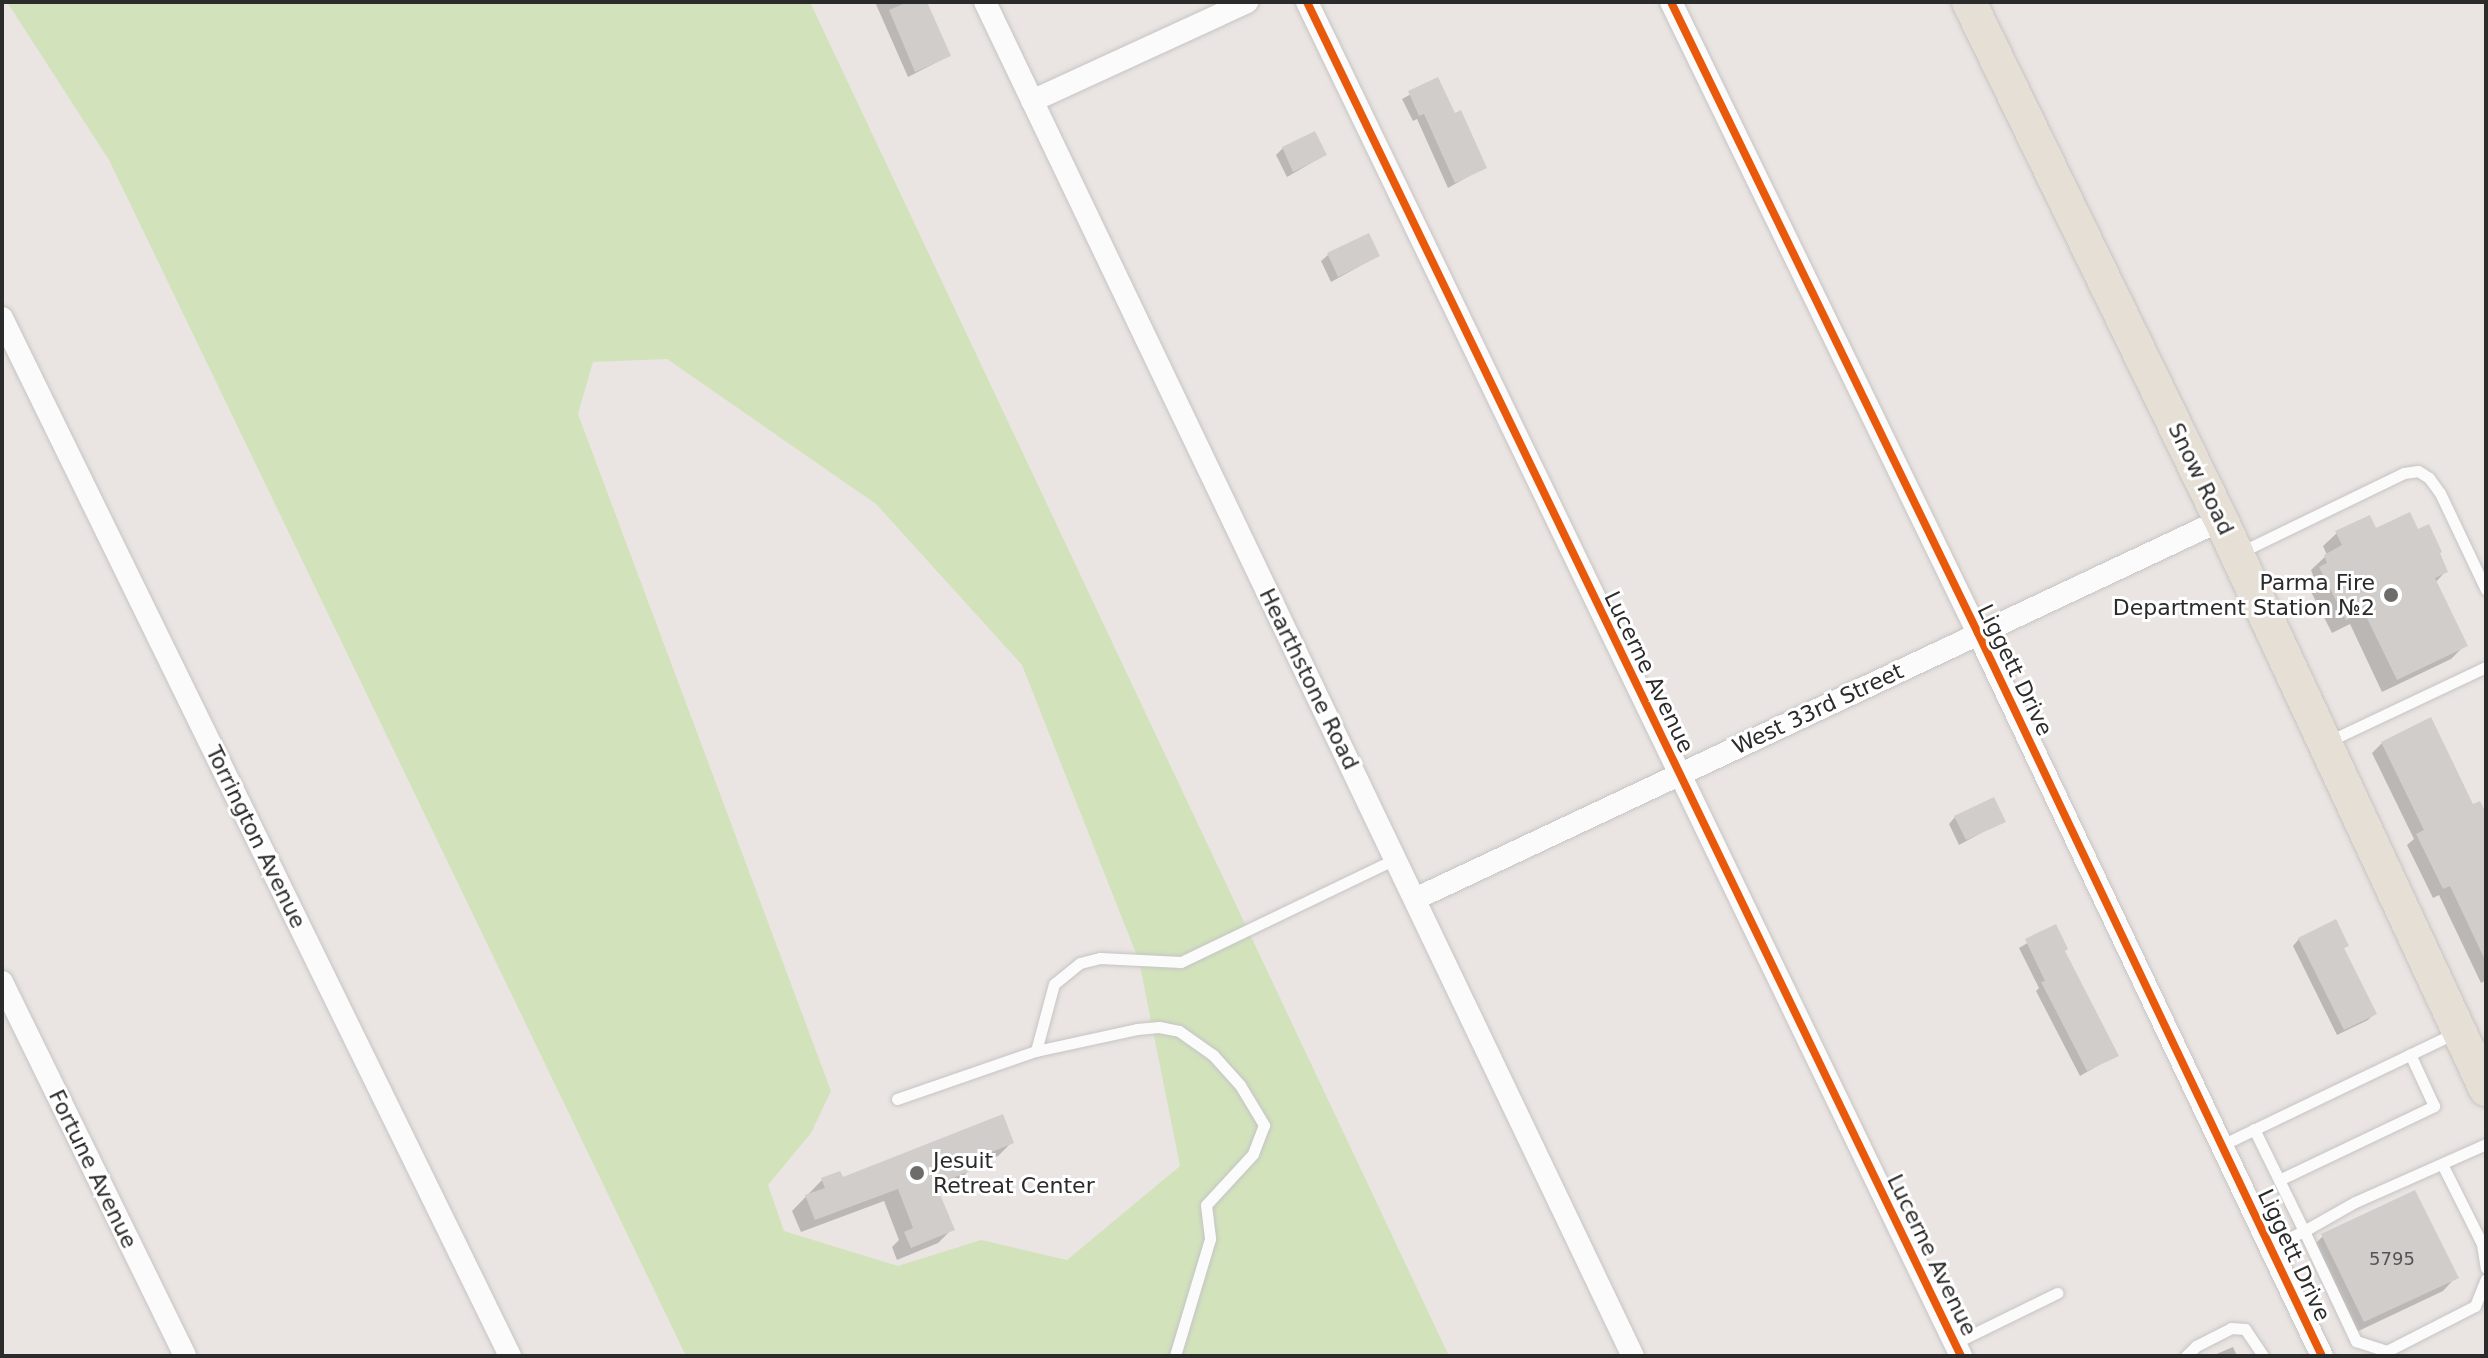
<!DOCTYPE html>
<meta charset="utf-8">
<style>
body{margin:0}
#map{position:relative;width:2488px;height:1358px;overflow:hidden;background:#eae5e2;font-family:"DejaVu Sans",sans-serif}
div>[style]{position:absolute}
.green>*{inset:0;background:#d2e3bc}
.shadow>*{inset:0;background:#0003}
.building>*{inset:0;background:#d1cdcb}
.roads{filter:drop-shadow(0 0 2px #c6c4c4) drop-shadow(0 0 2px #c6c4c4)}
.service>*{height:11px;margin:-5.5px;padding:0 5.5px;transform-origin:5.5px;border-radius:5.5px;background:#fcfbfb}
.minor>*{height:22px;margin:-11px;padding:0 11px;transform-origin:11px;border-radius:11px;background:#fcfbfb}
.primary>*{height:34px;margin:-17px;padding:0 17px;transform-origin:17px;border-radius:17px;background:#e6dfd5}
.cycleway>*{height:8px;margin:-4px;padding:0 4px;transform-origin:4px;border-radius:4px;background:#e8590c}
.dots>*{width:22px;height:22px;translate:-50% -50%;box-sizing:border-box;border:4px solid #fff;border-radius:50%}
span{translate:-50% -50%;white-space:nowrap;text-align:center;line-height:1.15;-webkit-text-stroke:6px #fff;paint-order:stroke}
.number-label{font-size:18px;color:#555454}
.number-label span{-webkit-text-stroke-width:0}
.street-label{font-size:22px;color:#2b2b2b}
.poi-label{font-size:22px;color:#2b2b2b}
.right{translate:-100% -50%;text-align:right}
.left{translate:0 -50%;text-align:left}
.frame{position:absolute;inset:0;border:4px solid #2b2b2b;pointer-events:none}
</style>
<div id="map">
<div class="green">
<div style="clip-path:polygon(evenodd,7px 2px,810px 2px,1449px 1356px,686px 1356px,109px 160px,7px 2px,667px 359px,876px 504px,1022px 665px,1139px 961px,1180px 1166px,1067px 1260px,981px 1240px,898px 1266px,784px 1231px,768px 1185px,811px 1133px,831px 1091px,578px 414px,593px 362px,667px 359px)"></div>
</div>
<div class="shadow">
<div style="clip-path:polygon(875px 2px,924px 2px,949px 56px,908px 77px)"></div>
<div style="clip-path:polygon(1437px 80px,1454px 116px,1485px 167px,1448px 188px,1417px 119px,1413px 121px,1402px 99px)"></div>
<div style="clip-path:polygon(1283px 148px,1325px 155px,1287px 177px,1276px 155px)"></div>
<div style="clip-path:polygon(1328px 255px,1378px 256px,1331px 282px,1321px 261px)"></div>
<div style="clip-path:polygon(2375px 531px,2417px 531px,2446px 571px,2435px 583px,2465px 645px,2451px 659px,2382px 692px,2350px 624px,2332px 633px,2306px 582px,2313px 575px,2311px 570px,2327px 555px,2323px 546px,2337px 533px)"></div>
<div style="clip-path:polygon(2382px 743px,2472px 807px,2486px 809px,2486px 980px,2481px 983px,2439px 895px,2433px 898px,2407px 845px,2414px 839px,2372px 753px)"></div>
<div style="clip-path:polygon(1955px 817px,2003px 821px,1959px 845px,1949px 824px)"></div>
<div style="clip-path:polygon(2055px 927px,2063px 952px,2116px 1055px,2080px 1076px,2036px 991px,2039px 988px,2019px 948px)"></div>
<div style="clip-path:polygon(2299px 939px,2347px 945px,2343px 949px,2374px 1014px,2368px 1020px,2337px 1035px,2293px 946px)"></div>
<div style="clip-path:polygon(1012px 1142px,998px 1156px,972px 1166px,959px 1182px,936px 1192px,952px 1229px,938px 1243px,897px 1260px,892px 1247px,899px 1240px,884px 1201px,801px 1232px,792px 1211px,822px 1180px,842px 1180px)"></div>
<div style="clip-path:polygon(2323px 1236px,2456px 1277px,2443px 1291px,2350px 1335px,2309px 1250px)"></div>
<div style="clip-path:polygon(2233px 1347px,2237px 1356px,2212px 1356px)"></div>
</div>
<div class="building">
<div style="clip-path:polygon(908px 2px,927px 2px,951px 56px,915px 72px,889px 10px)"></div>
<div style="clip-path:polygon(1438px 77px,1455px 113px,1461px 110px,1487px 168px,1455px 183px,1424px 114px,1419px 116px,1408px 91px)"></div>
<div style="clip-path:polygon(1315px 131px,1327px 155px,1293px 172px,1282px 147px)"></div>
<div style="clip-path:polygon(1369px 233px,1380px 256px,1338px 277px,1327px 253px)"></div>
<div style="clip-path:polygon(2410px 512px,2418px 529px,2429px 524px,2442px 552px,2440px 553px,2448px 572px,2435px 578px,2468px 646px,2397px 680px,2364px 612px,2346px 620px,2319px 567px,2327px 563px,2324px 555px,2342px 545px,2335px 531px,2370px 515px,2376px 528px)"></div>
<div style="clip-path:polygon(2431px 717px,2473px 804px,2480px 801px,2486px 813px,2486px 962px,2450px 886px,2443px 889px,2416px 834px,2424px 830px,2381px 742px)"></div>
<div style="clip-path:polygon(1994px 797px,2006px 822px,1966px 840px,1954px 816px)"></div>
<div style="clip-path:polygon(2336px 919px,2349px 946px,2344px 948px,2377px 1014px,2344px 1030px,2298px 938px)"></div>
<div style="clip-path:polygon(2056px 924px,2068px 949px,2065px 951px,2119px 1056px,2087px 1071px,2041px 982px,2045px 981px,2025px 939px)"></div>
<div style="clip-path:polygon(1003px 1114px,1014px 1143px,972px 1160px,975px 1169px,936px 1185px,955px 1230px,911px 1248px,904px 1232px,913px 1228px,898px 1189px,815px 1220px,805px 1195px,825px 1188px,821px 1178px,840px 1171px,843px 1177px)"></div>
<div style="clip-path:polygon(2415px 1190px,2459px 1278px,2364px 1322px,2321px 1234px)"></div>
</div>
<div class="roads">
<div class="service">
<div style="left:2241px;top:552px;width:181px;rotate:-25.9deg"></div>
<div style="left:2404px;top:473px;width:14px;rotate:-8deg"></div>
<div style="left:2418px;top:471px;width:13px;rotate:32deg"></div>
<div style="left:2429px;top:478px;width:19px;rotate:54deg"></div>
<div style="left:2440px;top:493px;width:107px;rotate:64.6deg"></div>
<div style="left:2327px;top:742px;width:176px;rotate:-25.3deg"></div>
<div style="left:1036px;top:1051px;width:69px;rotate:-75deg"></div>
<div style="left:1054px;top:984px;width:33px;rotate:-39deg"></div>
<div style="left:1080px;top:963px;width:21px;rotate:-14deg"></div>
<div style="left:1100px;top:958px;width:81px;rotate:2.8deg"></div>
<div style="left:1181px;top:962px;width:237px;rotate:-25.7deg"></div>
<div style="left:897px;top:1099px;width:147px;rotate:-19.1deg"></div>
<div style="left:1036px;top:1051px;width:103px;rotate:-12.3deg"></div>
<div style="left:1137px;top:1029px;width:22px;rotate:-5deg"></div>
<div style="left:1159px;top:1027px;width:20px;rotate:11deg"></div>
<div style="left:1179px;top:1031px;width:42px;rotate:35.2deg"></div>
<div style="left:1213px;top:1055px;width:40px;rotate:48deg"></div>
<div style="left:1240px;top:1085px;width:47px;rotate:59deg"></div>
<div style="left:1264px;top:1125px;width:31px;rotate:111deg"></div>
<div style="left:1253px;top:1154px;width:69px;rotate:132.7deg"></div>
<div style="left:1206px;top:1205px;width:34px;rotate:83deg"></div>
<div style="left:1210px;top:1239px;width:122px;rotate:106.7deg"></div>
<div style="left:2254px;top:1129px;width:114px;rotate:63.9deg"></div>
<div style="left:2304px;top:1231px;width:38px;rotate:155deg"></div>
<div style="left:2486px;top:1144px;width:143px;rotate:156.1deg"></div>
<div style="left:2355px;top:1202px;width:59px;rotate:150.4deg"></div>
<div style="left:2304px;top:1231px;width:122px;rotate:64.7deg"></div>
<div style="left:2356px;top:1341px;width:33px;rotate:18deg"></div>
<div style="left:2387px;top:1351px;width:99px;rotate:-27.1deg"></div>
<div style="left:2475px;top:1306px;width:29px;rotate:-68deg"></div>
<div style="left:2222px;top:1145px;width:259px;rotate:-25.7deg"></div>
<div style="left:2443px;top:1166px;width:87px;rotate:63.4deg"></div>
<div style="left:2482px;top:1244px;width:24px;rotate:81deg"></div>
<div style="left:2279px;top:1180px;width:172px;rotate:-25.5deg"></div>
<div style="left:2434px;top:1106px;width:57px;rotate:-114.8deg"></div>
<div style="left:1955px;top:1343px;width:114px;rotate:-26.1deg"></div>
<div style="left:2186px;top:1356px;width:14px;rotate:-45deg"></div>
<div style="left:2196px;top:1346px;width:39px;rotate:-27deg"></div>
<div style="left:2231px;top:1328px;width:14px;rotate:4deg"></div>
<div style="left:2245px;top:1329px;width:32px;rotate:56deg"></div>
</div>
<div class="minor">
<div style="left:985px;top:2px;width:1501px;rotate:64.43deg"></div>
<div style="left:1307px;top:2px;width:1504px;rotate:64.22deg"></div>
<div style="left:1671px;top:2px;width:702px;rotate:64.06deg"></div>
<div style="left:1978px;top:633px;width:801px;rotate:64.56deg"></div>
<div style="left:1032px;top:101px;width:237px;rotate:-24.7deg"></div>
<div style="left:2px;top:318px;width:1156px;rotate:63.92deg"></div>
<div style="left:1415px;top:899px;width:891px;rotate:-25.18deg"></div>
<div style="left:2px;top:982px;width:416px;rotate:63.9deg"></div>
</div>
<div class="primary">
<div style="left:1969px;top:2px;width:576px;rotate:64.06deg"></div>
<div style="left:2221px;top:520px;width:628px;rotate:65.03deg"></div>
</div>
</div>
<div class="cycleway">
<div style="left:1307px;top:2px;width:1504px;rotate:64.22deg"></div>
<div style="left:1671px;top:2px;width:702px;rotate:64.06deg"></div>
<div style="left:1978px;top:633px;width:801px;rotate:64.56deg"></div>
</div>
<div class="dots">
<div style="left:2391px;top:595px;background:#6e6c6b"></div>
<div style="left:917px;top:1173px;background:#6e6c6b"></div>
</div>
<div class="number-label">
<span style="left:2392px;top:1259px">5795</span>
</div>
<div class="street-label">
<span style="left:2201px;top:479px;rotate:64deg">Snow Road</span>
<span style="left:2015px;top:670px;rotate:64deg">Liggett Drive</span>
<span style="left:1649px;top:672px;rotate:64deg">Lucerne Avenue</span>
<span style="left:1309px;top:679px;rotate:64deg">Hearthstone Road</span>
<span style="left:1818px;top:709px;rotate:-25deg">West 33rd Street</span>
<span style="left:256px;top:837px;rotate:64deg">Torrington Avenue</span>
<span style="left:93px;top:1169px;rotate:64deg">Fortune Avenue</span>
<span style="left:1932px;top:1255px;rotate:64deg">Lucerne Avenue</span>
<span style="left:2294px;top:1255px;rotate:65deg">Liggett Drive</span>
</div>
<div class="poi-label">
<span class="right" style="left:2375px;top:595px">Parma Fire<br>Department Station №2</span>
<span class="left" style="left:933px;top:1173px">Jesuit<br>Retreat Center</span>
</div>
<div class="frame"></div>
</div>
